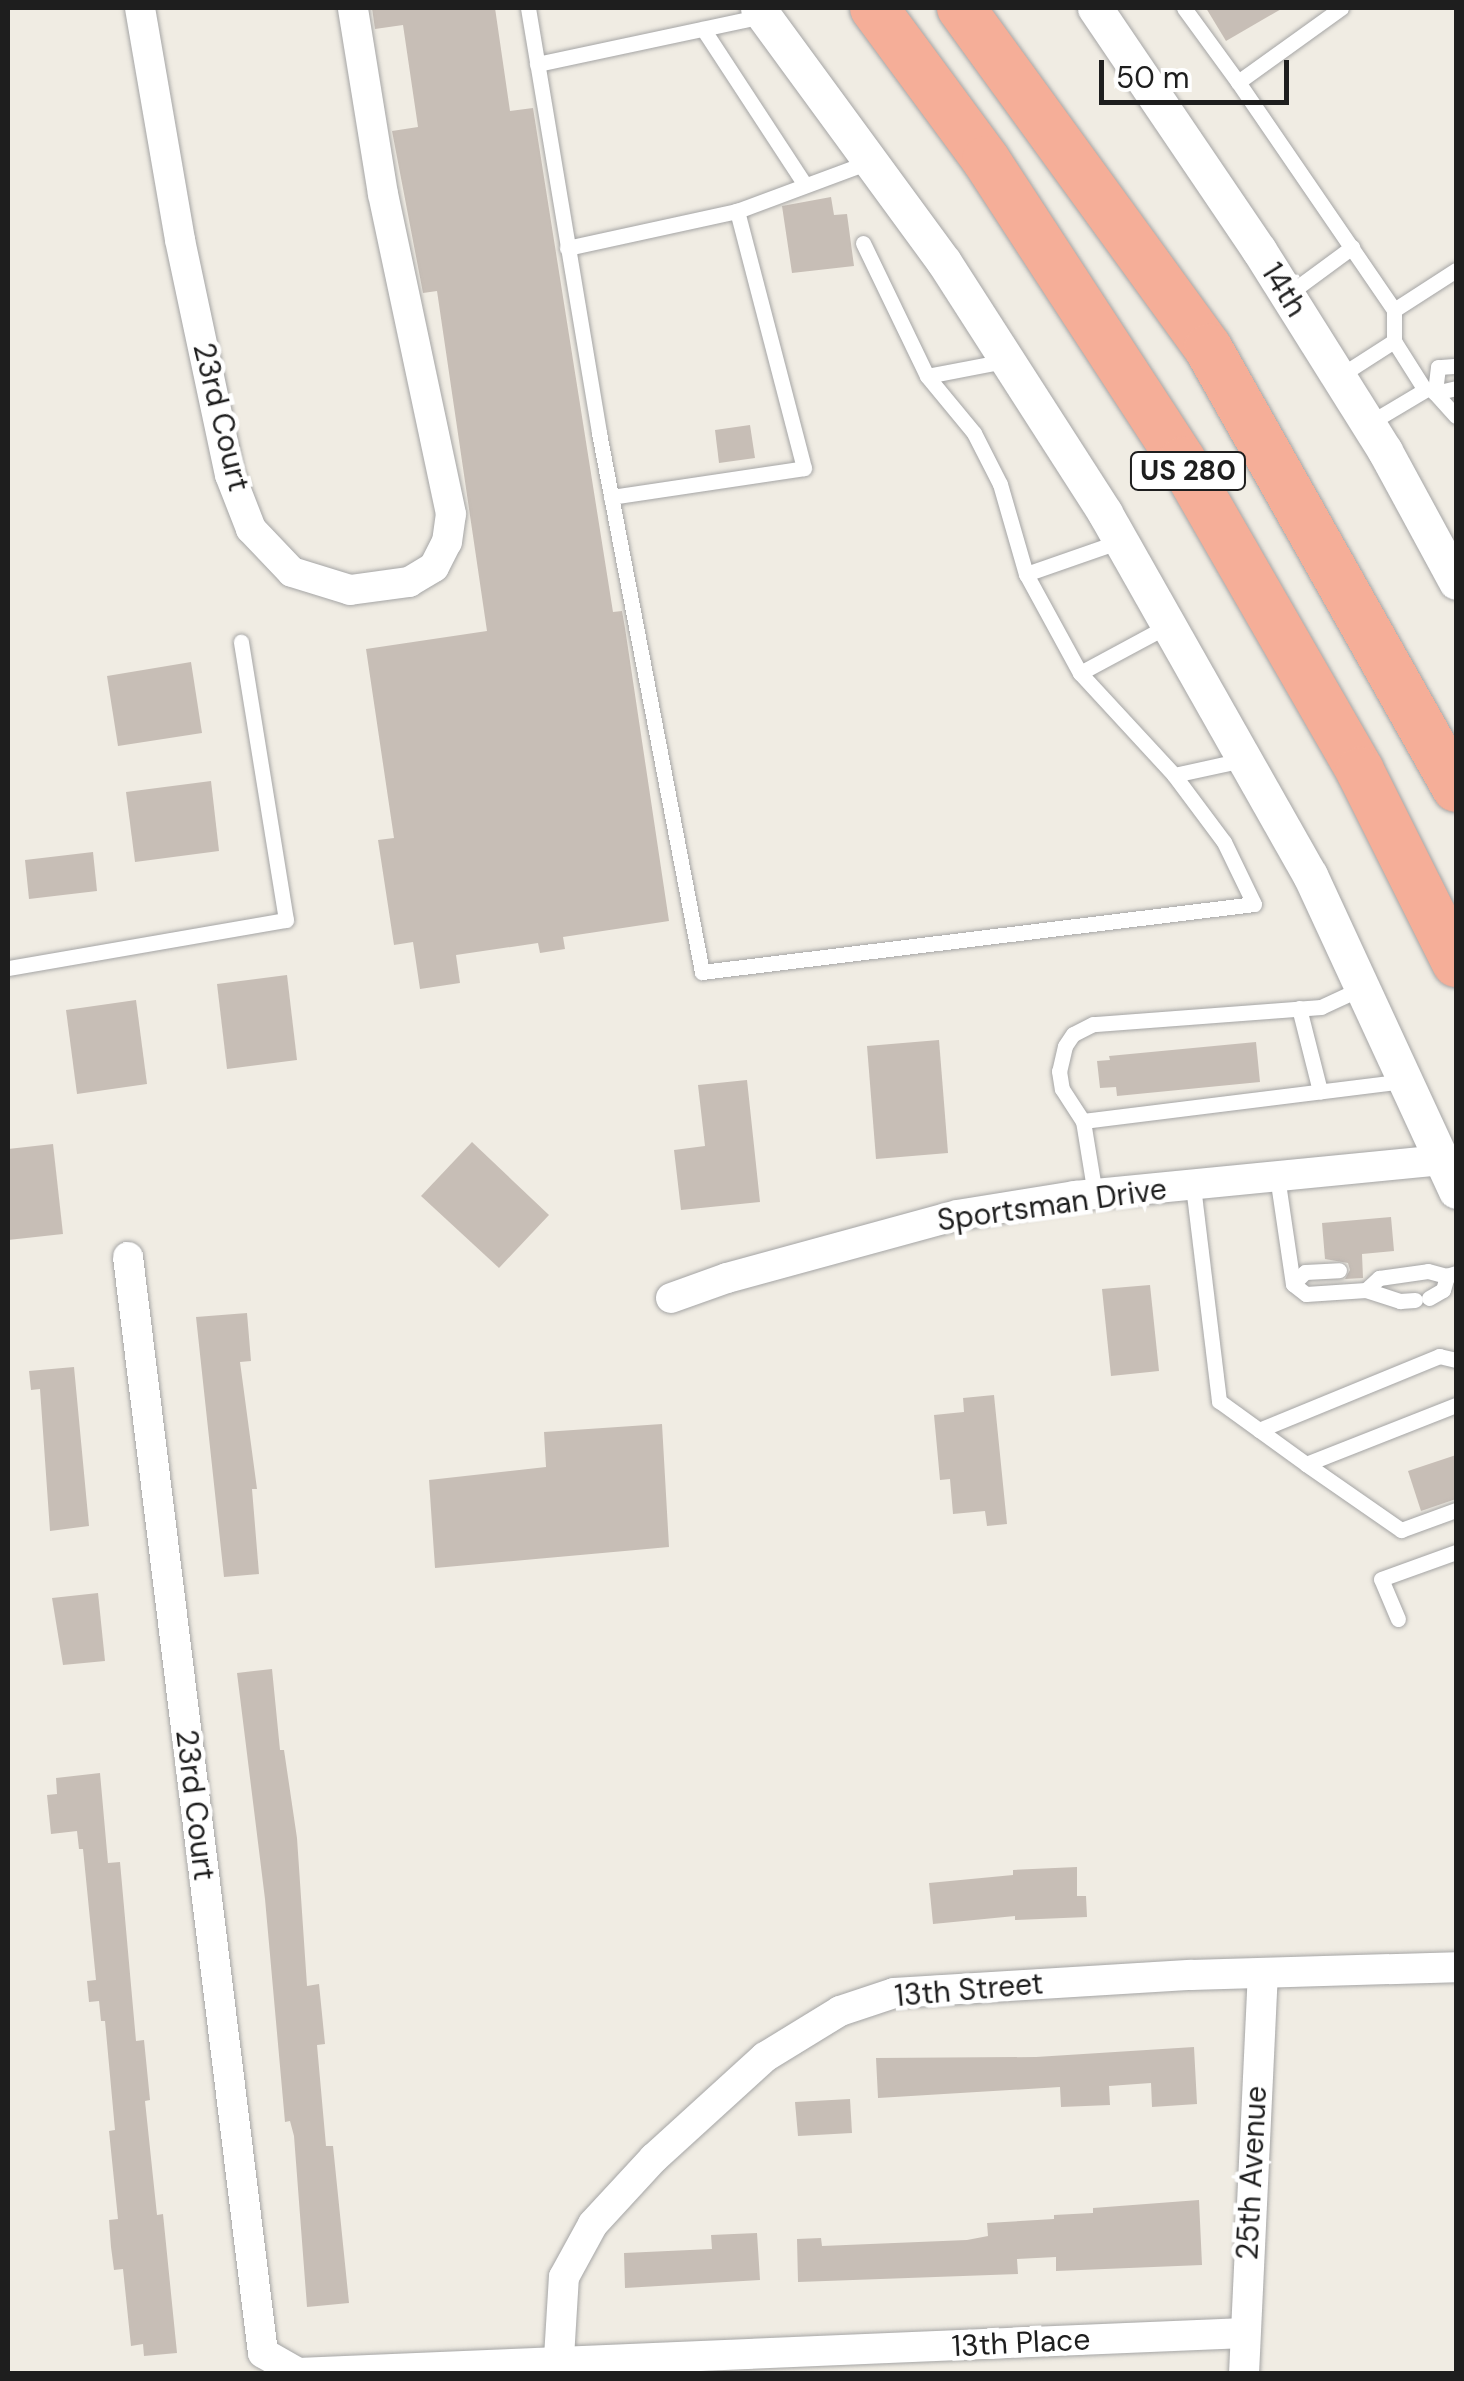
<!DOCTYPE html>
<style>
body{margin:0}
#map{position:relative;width:1464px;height:2381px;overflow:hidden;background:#f0ece3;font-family:"DM Sans",sans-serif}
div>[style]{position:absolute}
.building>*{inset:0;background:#c7beb6}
.roads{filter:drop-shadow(0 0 2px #a5a5a5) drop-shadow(0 0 2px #a5a5a5)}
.service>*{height:15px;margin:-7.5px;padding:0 7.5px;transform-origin:7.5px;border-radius:7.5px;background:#fff}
.minor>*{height:30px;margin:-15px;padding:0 15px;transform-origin:15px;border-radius:15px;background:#fff}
.tertiary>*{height:35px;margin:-17.5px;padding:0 17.5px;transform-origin:17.5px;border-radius:17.5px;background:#fff}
.trunk>*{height:48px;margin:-24px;padding:0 24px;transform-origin:24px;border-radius:24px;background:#f5ae98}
span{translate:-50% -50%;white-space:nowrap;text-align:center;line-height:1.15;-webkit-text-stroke:9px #fff;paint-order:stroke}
.shield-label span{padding:2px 8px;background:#fff;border:2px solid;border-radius:8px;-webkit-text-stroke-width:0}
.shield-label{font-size:28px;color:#1e1e1e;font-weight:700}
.street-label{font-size:30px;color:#1e1e1e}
.frame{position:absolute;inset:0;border:10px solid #1e1e1e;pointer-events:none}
.scale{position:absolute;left:1099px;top:60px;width:190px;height:45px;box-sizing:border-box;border:5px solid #1e1e1e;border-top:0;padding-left:12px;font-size:30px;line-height:35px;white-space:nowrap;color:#1e1e1e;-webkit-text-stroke:8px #fff;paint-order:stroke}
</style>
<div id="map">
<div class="building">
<div style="clip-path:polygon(372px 8px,495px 8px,510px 111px,533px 108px,613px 612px,622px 611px,625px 628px,669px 921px,563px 937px,565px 949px,540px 953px,538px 943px,456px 955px,460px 983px,420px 989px,413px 942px,394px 945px,378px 840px,394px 838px,366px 649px,487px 631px,437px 291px,423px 293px,392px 131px,418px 127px,403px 25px,375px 29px)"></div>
<div style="clip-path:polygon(1206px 8px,1283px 8px,1226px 41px)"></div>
<div style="clip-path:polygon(831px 197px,834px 215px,847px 214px,854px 266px,792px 273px,782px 206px)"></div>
<div style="clip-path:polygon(750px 425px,755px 458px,719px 463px,715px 430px)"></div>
<div style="clip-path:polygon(191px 662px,202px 733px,118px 746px,107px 676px)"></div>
<div style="clip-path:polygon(211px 781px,219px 851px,135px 862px,126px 792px)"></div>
<div style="clip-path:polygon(93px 852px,97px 891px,29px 899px,25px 860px)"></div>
<div style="clip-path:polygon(287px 975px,297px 1060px,227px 1069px,217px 984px)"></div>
<div style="clip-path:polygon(136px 1000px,147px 1084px,77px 1094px,66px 1010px)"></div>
<div style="clip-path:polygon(939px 1040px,948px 1153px,876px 1159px,867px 1046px)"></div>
<div style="clip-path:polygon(1256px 1042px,1260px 1082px,1117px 1096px,1116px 1087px,1100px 1088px,1097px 1061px,1110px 1060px,1109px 1056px)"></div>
<div style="clip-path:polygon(747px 1080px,760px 1202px,681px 1210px,674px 1150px,705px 1146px,698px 1085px)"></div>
<div style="clip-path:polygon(472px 1142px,549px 1215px,499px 1268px,421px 1196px)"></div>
<div style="clip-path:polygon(53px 1144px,63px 1234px,8px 1240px,8px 1149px)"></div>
<div style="clip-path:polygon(1391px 1217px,1394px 1251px,1362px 1254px,1363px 1278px,1345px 1279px,1350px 1270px,1348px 1263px,1325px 1259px,1322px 1223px)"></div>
<div style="clip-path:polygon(1150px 1285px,1159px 1371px,1111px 1376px,1102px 1289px)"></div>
<div style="clip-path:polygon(247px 1313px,251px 1361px,240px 1362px,257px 1489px,252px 1489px,259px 1574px,224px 1577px,196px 1317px)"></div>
<div style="clip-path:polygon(74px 1367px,89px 1526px,50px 1531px,40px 1389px,31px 1390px,29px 1371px)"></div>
<div style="clip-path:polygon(994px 1395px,1007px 1524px,987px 1526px,985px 1511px,953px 1514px,950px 1479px,940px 1480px,934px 1415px,964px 1412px,963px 1398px)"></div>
<div style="clip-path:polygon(662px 1424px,669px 1547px,435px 1568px,429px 1480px,546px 1467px,544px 1432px)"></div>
<div style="clip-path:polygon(1456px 1455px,1456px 1499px,1421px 1511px,1408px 1471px)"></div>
<div style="clip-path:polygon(98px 1593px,105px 1661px,63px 1665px,52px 1598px)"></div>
<div style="clip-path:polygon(272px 1669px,280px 1750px,284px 1750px,297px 1838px,307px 1986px,319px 1984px,325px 2044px,317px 2045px,326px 2146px,333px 2146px,349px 2303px,307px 2307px,294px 2136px,290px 2121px,285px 2122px,265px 1899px,237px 1673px)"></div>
<div style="clip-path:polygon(100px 1773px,108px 1863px,120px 1862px,136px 2041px,144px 2040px,150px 2100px,145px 2101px,157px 2215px,163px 2214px,177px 2353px,144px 2356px,143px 2344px,131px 2346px,123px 2269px,114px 2270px,111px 2247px,109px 2220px,118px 2219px,109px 2131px,115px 2130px,105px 2021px,101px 2021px,99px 2001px,89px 2002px,87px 1981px,96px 1980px,83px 1849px,79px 1849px,77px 1831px,51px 1834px,47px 1795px,57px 1794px,56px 1778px)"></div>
<div style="clip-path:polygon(1077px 1867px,1077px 1896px,1086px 1896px,1087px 1917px,1015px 1920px,1015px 1916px,933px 1924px,929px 1883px,1013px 1875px,1013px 1870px)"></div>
<div style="clip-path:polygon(1194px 2047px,1197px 2104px,1152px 2107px,1151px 2083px,1109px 2086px,1110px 2105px,1061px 2107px,1060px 2087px,878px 2098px,876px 2058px,1036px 2057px)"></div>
<div style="clip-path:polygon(850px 2099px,852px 2133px,798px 2136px,795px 2102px)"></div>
<div style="clip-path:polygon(1199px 2200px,1202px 2265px,1056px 2271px,1056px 2257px,1017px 2259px,1018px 2274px,798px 2282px,797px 2239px,821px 2238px,822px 2246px,967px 2240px,988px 2236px,987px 2223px,1054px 2219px,1054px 2215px,1093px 2213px,1093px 2208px)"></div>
<div style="clip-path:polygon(757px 2233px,760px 2280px,625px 2288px,624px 2253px,712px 2249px,711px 2235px)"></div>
</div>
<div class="roads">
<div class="service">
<div style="left:528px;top:8px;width:431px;rotate:80.5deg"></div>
<div style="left:599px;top:433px;width:549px;rotate:79.18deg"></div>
<div style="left:702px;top:972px;width:556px;rotate:-7.02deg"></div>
<div style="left:1254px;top:904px;width:69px;rotate:-115.8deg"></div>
<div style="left:1224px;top:842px;width:84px;rotate:-126.7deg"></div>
<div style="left:1174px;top:775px;width:71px;rotate:-12.3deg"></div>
<div style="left:1184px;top:8px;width:92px;rotate:53.9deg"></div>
<div style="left:1341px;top:8px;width:127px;rotate:144.3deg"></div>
<div style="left:1238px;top:82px;width:276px;rotate:55.6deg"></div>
<div style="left:703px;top:29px;width:186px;rotate:56.8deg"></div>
<div style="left:537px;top:64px;width:231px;rotate:-12deg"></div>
<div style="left:863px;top:243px;width:148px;rotate:64.3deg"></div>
<div style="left:567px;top:248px;width:174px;rotate:-12.3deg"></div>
<div style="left:737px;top:211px;width:141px;rotate:-20.4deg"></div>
<div style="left:1287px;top:295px;width:81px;rotate:-36.4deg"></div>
<div style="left:1394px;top:341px;width:31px;rotate:-90deg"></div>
<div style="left:1394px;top:310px;width:74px;rotate:-32.8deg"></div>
<div style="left:1005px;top:361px;width:79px;rotate:169.1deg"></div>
<div style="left:927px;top:376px;width:74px;rotate:50.5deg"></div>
<div style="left:974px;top:433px;width:57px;rotate:63deg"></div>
<div style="left:1000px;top:484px;width:94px;rotate:73.9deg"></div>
<div style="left:1026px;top:574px;width:113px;rotate:61.4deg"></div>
<div style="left:1080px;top:673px;width:139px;rotate:47.3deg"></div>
<div style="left:1454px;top:366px;width:16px;rotate:176deg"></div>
<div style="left:1438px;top:367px;width:26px;rotate:97deg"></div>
<div style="left:1435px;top:393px;width:31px;rotate:48deg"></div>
<div style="left:1338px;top:377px;width:67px;rotate:-32.7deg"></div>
<div style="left:1394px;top:341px;width:58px;rotate:57.7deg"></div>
<div style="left:1425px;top:390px;width:66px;rotate:149.2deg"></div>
<div style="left:1435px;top:393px;width:22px;rotate:-13deg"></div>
<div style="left:611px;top:497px;width:195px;rotate:-8.5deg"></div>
<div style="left:804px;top:468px;width:266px;rotate:-104.6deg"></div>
<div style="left:1026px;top:574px;width:101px;rotate:-19.2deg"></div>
<div style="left:1080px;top:673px;width:101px;rotate:-28.3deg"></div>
<div style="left:8px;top:968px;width:282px;rotate:-9.8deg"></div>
<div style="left:286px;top:920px;width:282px;rotate:-99.2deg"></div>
<div style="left:1364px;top:987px;width:47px;rotate:155.1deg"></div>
<div style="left:1321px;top:1007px;width:229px;rotate:175.7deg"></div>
<div style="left:1093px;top:1024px;width:22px;rotate:153deg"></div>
<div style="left:1073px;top:1034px;width:14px;rotate:124deg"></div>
<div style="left:1065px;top:1046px;width:26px;rotate:103deg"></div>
<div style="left:1059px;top:1071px;width:18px;rotate:81deg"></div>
<div style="left:1062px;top:1089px;width:38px;rotate:57deg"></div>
<div style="left:1083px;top:1121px;width:325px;rotate:-7.1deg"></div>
<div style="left:1299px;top:1008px;width:86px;rotate:75.8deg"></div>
<div style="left:1083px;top:1121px;width:74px;rotate:80.7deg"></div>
<div style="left:1277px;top:1176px;width:109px;rotate:81.6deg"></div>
<div style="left:1293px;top:1284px;width:17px;rotate:-45deg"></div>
<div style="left:1305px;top:1272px;width:34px;rotate:-3deg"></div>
<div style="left:1193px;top:1186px;width:217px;rotate:83.1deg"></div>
<div style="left:1219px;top:1401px;width:107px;rotate:35.9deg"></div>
<div style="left:1306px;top:1464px;width:161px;rotate:-21.5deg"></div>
<div style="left:1293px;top:1284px;width:16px;rotate:38deg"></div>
<div style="left:1306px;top:1294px;width:60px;rotate:-3.8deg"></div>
<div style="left:1366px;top:1290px;width:18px;rotate:-43deg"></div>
<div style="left:1379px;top:1278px;width:49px;rotate:-8.1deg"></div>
<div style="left:1428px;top:1271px;width:20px;rotate:15deg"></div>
<div style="left:1447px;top:1276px;width:9px;rotate:-18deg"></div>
<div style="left:1366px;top:1290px;width:36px;rotate:18deg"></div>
<div style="left:1400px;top:1301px;width:15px;rotate:-4deg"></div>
<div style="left:1429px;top:1298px;width:16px;rotate:-30deg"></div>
<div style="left:1443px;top:1290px;width:15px;rotate:-74deg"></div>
<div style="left:1259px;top:1430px;width:195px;rotate:-22.3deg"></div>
<div style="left:1439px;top:1356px;width:17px;rotate:13deg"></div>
<div style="left:1306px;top:1464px;width:116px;rotate:34.8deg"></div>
<div style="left:1401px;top:1530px;width:59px;rotate:-20deg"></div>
<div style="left:1398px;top:1619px;width:43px;rotate:-113deg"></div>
<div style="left:1381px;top:1579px;width:80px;rotate:-19.8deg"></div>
</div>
<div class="minor">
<div style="left:140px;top:8px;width:235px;rotate:80.2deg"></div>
<div style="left:180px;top:240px;width:240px;rotate:78deg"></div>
<div style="left:230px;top:475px;width:58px;rotate:68.7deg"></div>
<div style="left:251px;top:529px;width:59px;rotate:46.4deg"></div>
<div style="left:292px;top:572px;width:61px;rotate:17.2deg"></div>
<div style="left:350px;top:590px;width:60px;rotate:-7.7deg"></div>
<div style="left:409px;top:582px;width:29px;rotate:-31deg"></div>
<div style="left:434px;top:567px;width:28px;rotate:-63deg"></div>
<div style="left:447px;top:542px;width:28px;rotate:-82deg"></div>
<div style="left:451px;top:514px;width:327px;rotate:-102deg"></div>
<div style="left:383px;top:194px;width:188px;rotate:-99.2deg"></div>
<div style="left:128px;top:1257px;width:1104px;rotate:82.98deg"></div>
<div style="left:263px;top:2353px;width:40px;rotate:29.7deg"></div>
<div style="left:298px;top:2373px;width:948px;rotate:-2.42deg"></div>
<div style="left:671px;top:1298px;width:59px;rotate:-19.7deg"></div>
<div style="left:727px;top:1278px;width:239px;rotate:-15.3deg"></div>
<div style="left:958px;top:1215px;width:119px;rotate:-9.2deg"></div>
<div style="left:1075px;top:1196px;width:369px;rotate:-5.6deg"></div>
<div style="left:558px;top:2374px;width:97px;rotate:-86.5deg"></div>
<div style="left:564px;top:2277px;width:60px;rotate:-61.3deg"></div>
<div style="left:593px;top:2224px;width:90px;rotate:-47.3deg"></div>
<div style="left:654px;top:2158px;width:150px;rotate:-42.3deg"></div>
<div style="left:765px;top:2057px;width:88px;rotate:-31.5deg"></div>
<div style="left:840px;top:2011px;width:57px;rotate:-18.4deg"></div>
<div style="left:894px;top:1993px;width:298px;rotate:-3.5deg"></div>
<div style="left:1191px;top:1975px;width:265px;rotate:-1.7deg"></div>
<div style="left:1244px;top:2374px;width:401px;rotate:-87.3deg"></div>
</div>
<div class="tertiary">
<div style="left:758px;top:8px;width:315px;rotate:53.8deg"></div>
<div style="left:944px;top:262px;width:298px;rotate:57.3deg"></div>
<div style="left:1105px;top:513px;width:416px;rotate:60.5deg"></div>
<div style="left:1310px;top:875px;width:348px;rotate:65.2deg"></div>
<div style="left:1095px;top:8px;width:292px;rotate:55.9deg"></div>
<div style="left:1259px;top:250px;width:237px;rotate:57.9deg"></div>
<div style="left:1385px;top:451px;width:149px;rotate:61.5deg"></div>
</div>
<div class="trunk">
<div style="left:874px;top:8px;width:189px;rotate:53.6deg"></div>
<div style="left:986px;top:160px;width:359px;rotate:56.9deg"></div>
<div style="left:1182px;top:461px;width:357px;rotate:60.1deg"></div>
<div style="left:1360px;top:771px;width:215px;rotate:63.4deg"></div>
<div style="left:961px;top:8px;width:420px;rotate:54deg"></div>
<div style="left:1208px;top:348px;width:505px;rotate:60.59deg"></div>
</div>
</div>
<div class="shield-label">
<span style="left:1188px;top:471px">US 280</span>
</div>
<div class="street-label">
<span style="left:1284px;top:290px;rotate:58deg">14th</span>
<span style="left:221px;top:417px;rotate:76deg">23rd Court</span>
<span style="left:1052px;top:1205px;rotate:-8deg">Sportsman Drive</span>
<span style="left:195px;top:1805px;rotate:83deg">23rd Court</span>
<span style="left:969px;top:1990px;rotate:-5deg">13th Street</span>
<span style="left:1252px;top:2173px;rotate:-87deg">25th Avenue</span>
<span style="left:1021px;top:2343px;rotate:-3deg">13th Place</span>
</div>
<div class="frame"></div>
<div class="scale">50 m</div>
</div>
